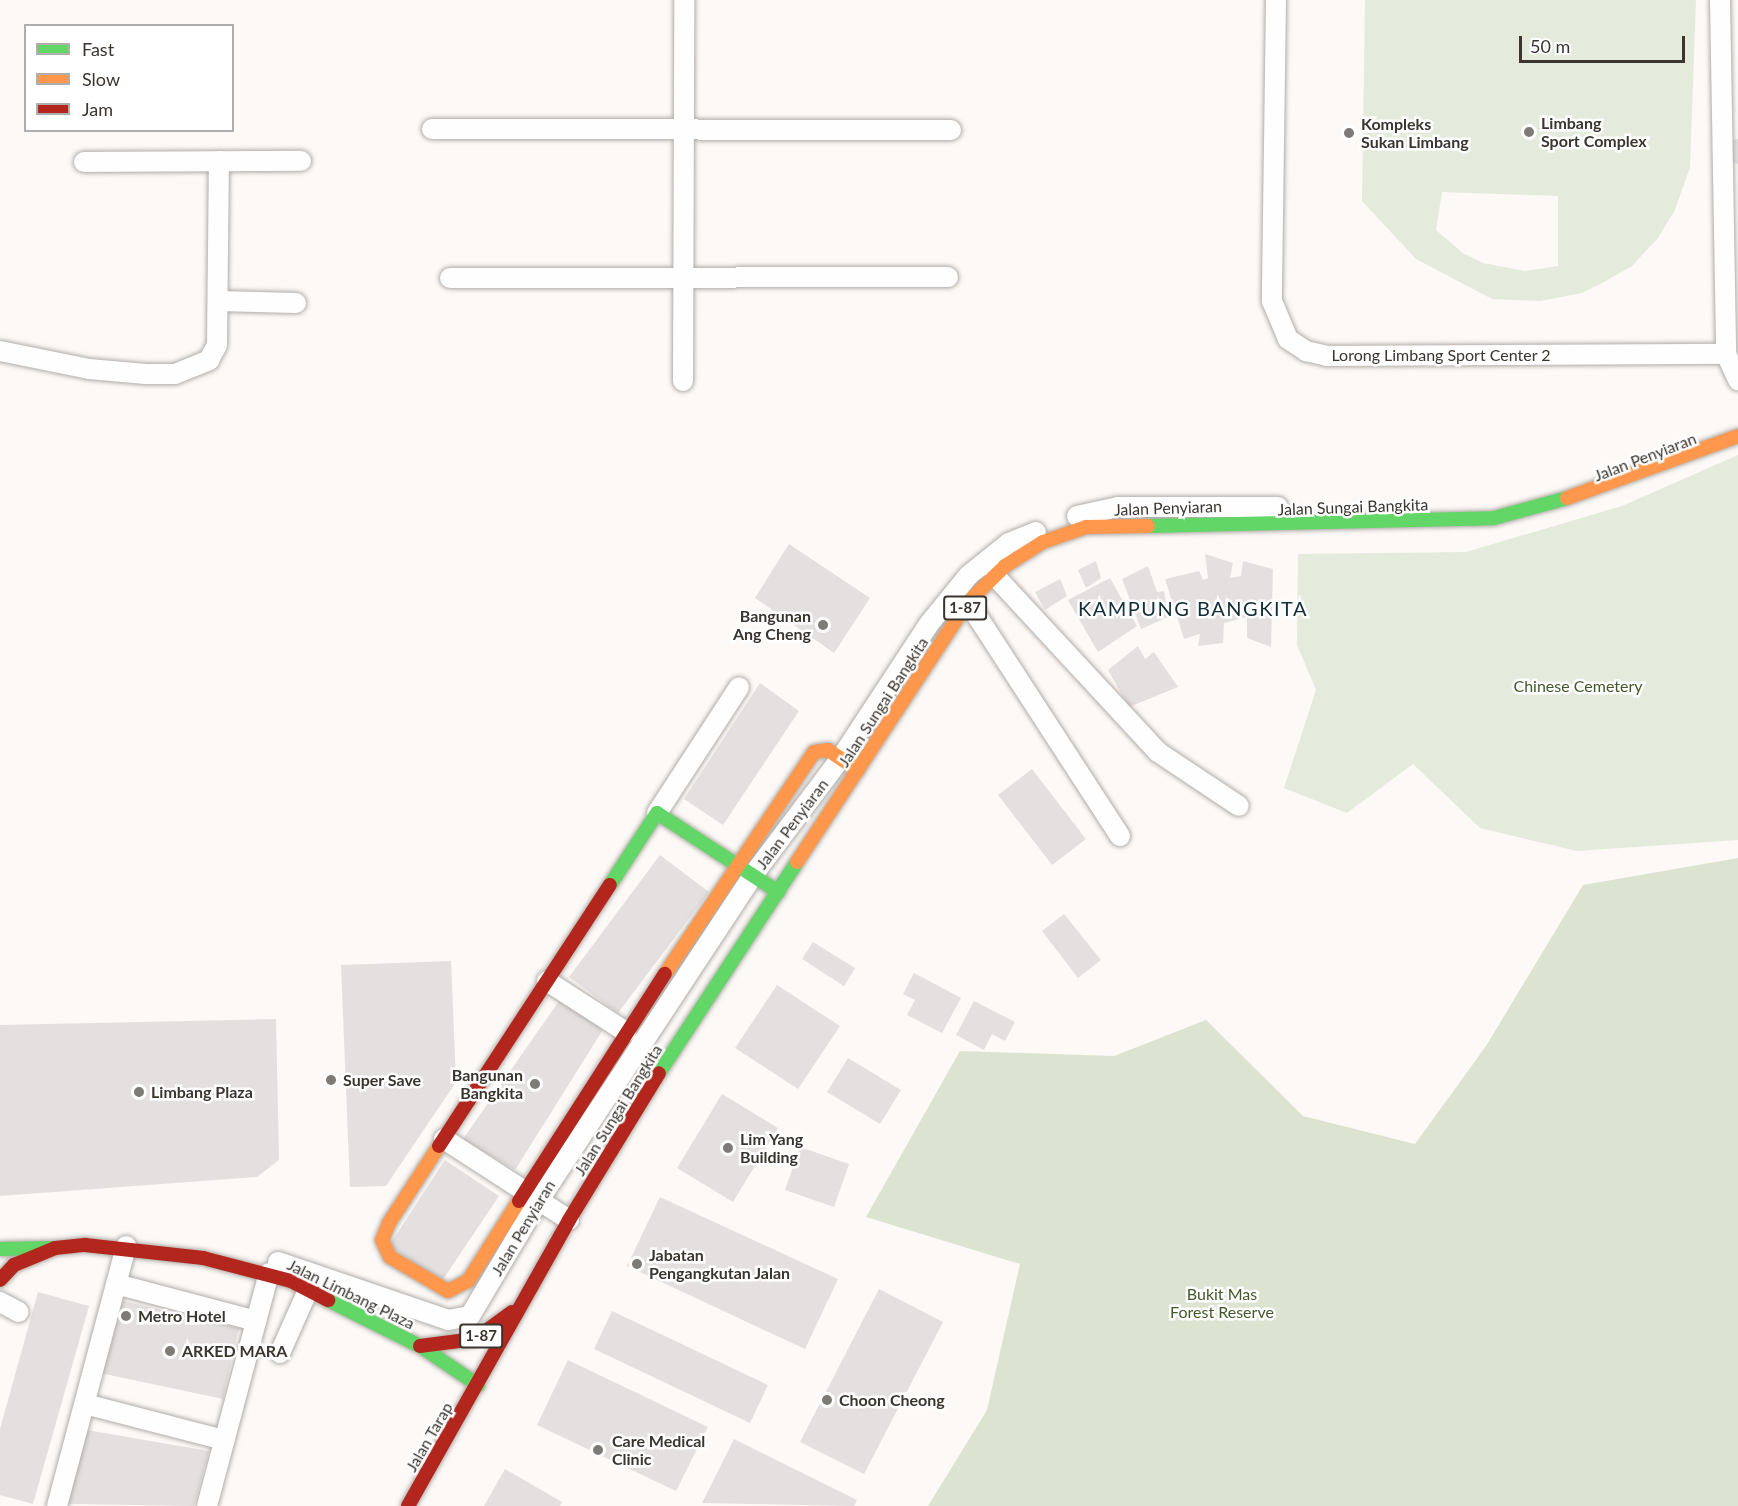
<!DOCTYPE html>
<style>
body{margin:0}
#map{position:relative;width:1738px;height:1506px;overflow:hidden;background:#fcf9f6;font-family:Lato,sans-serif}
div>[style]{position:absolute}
.green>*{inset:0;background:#e4ebdc}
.forest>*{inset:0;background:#dce4d1}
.building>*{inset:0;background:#e5e0e0}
.roads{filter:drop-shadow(0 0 2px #b1ada9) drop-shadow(0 0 2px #b1ada9)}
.street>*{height:20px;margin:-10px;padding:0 10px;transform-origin:10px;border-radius:10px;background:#fffefe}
.fast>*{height:14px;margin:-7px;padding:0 7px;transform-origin:7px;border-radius:7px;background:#63d668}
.slow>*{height:14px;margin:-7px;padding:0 7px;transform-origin:7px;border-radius:7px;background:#ff974d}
.jam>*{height:14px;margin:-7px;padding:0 7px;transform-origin:7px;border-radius:7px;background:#b3261e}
.dots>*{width:16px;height:16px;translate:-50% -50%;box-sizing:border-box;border:3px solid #fff;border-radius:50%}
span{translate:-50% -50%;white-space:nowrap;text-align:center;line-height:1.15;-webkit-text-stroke:5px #fff;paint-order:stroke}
.shield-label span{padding:2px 4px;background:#fff;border:2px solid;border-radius:4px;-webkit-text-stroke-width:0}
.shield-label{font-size:15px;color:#3a352f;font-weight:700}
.poi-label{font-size:16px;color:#3a352f;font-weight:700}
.left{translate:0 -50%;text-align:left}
.right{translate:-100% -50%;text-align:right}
.street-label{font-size:16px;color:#3a352f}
.park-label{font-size:16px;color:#425a2b}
.quarter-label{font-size:20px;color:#112e39;letter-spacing:1.5px}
.legend{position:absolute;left:24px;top:24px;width:210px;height:108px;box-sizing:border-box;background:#fff;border:2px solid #b0aeac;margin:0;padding:8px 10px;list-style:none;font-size:18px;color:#3a352f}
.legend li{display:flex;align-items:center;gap:12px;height:30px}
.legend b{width:30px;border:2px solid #b0aeac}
.scale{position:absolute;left:1519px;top:36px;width:166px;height:27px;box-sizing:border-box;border:3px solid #3a352f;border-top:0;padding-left:8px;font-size:18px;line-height:21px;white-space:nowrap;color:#3a352f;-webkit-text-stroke:4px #fff;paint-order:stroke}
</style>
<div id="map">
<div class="green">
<div style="clip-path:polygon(evenodd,1365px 0,1696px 0,1690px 167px,1675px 210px,1658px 238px,1632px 266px,1602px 283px,1582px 293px,1540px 301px,1492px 299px,1416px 259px,1362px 201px,1365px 0,1442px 192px,1558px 196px,1558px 266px,1525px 271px,1483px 263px,1463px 253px,1436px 230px,1442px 192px)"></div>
<div style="clip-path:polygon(1738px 455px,1738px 840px,1577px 851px,1480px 828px,1413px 764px,1347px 813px,1284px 788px,1316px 690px,1297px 645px,1298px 554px,1466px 552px,1622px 506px)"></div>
</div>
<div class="forest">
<div style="clip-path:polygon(1738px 858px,1738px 1506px,928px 1506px,987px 1410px,1020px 1264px,866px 1217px,960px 1051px,1114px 1056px,1206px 1020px,1303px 1116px,1415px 1144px,1486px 1046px,1583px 885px)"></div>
</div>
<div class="building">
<div style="clip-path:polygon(1738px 139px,1738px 164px,1731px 162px,1732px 140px)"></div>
<div style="clip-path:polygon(789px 544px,870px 598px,834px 653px,755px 598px)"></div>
<div style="clip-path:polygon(1205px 554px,1233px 563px,1230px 578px,1241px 576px,1243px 561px,1273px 569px,1271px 647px,1247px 638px,1247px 617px,1224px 623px,1223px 643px,1198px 646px,1200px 634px,1184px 639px,1165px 579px,1199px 571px,1203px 580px,1208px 578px)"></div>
<div style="clip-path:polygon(1096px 561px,1101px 578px,1086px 588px,1078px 570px)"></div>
<div style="clip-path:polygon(1148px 566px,1157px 592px,1164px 591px,1168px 617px,1141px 629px,1122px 579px)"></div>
<div style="clip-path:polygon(1110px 578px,1137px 626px,1098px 652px,1068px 600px)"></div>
<div style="clip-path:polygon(1060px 579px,1067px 596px,1045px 610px,1035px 592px)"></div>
<div style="clip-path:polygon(1138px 646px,1145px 659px,1154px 652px,1178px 687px,1129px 707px,1108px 670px)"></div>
<div style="clip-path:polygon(760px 683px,799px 711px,723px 825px,684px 799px)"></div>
<div style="clip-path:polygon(1032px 769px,1086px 839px,1052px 865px,998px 795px)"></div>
<div style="clip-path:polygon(660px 855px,709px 892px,618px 1013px,569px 977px)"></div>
<div style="clip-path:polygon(1064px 914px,1101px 960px,1078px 978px,1042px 931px)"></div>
<div style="clip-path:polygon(813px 942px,855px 968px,844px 986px,802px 959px)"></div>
<div style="clip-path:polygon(451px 961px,456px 1082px,386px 1186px,350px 1187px,341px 965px)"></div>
<div style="clip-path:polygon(914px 973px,961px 998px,942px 1033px,907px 1015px,915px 1000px,903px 994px)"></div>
<div style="clip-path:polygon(777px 985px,840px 1026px,798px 1089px,735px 1048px)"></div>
<div style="clip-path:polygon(559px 1001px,604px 1028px,515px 1170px,463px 1139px)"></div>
<div style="clip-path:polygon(974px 1001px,1015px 1022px,1005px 1041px,992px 1034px,984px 1050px,956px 1035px)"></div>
<div style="clip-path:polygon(276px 1019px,279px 1160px,257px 1177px,0 1196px,0 1025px)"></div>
<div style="clip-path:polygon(848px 1058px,901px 1090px,880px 1124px,827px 1092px)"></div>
<div style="clip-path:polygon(722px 1094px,778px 1128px,733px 1202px,677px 1168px)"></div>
<div style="clip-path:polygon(800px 1147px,849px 1164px,834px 1207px,785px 1190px)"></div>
<div style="clip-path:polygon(445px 1160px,499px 1196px,442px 1281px,389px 1246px)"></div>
<div style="clip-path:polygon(660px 1197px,838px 1279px,805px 1349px,627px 1266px)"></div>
<div style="clip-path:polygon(879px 1289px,943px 1322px,864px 1474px,800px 1442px)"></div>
<div style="clip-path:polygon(38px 1292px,89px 1306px,33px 1504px,0 1495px,0 1429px)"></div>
<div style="clip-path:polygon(119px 1300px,239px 1328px,223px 1399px,100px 1373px)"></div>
<div style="clip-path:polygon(612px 1311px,768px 1385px,750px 1423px,594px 1349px)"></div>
<div style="clip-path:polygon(568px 1360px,708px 1427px,676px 1491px,537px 1425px)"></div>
<div style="clip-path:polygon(87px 1430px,209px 1451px,194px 1506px,68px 1504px)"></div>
<div style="clip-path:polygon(734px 1439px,857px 1500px,854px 1506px,702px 1503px)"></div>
<div style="clip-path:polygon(505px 1469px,562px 1502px,560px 1506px,484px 1506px)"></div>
</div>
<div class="roads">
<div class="street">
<div style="left:1276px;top:0;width:301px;rotate:90.8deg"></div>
<div style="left:1272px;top:301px;width:41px;rotate:67.2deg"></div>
<div style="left:1288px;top:339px;width:22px;rotate:34deg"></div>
<div style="left:1306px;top:351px;width:22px;rotate:13deg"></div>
<div style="left:1327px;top:356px;width:399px;rotate:-0.3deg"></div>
<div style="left:1720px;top:0;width:354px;rotate:89deg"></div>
<div style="left:1726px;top:354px;width:29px;rotate:65deg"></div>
<div style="left:432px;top:129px;width:519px;rotate:0.11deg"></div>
<div style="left:84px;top:162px;width:217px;rotate:-0.3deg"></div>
<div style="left:450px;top:278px;width:498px;rotate:-0.1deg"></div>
<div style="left:218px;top:301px;width:78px;rotate:1.5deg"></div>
<div style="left:0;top:351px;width:91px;rotate:11.4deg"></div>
<div style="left:89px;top:369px;width:57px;rotate:5deg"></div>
<div style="left:146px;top:374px;width:29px"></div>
<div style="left:175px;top:374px;width:37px;rotate:-22deg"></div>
<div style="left:209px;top:360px;width:17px;rotate:-62deg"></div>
<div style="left:217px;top:345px;width:184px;rotate:-89.4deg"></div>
<div style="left:683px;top:381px;width:381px;rotate:-89.8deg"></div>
<div style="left:1077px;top:516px;width:42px;rotate:-12.4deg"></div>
<div style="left:1118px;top:507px;width:160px"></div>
<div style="left:995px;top:576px;width:240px;rotate:47.2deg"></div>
<div style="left:1158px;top:752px;width:97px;rotate:33.7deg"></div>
<div style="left:968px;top:602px;width:279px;rotate:57deg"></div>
<div style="left:657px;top:813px;width:150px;rotate:-56.9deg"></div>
<div style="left:547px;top:981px;width:94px;rotate:32.8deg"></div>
<div style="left:444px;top:1139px;width:149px;rotate:32.9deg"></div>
<div style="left:278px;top:1262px;width:180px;rotate:18.8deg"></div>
<div style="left:448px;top:1320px;width:22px;rotate:-10deg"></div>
<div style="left:470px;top:1316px;width:135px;rotate:-59.3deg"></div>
<div style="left:539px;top:1200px;width:389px;rotate:-56.6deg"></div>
<div style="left:753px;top:875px;width:146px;rotate:-53.1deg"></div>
<div style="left:841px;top:758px;width:160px;rotate:-56.7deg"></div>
<div style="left:929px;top:624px;width:63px;rotate:-50.8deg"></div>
<div style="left:969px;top:575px;width:51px;rotate:-38.7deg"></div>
<div style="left:1009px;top:543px;width:29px;rotate:-22deg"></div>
<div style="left:116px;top:1284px;width:145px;rotate:14.8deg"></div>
<div style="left:0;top:1302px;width:21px;rotate:28deg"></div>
<div style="left:280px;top:1353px;width:69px;rotate:-66deg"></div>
<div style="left:85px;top:1404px;width:144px;rotate:14.5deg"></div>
<div style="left:57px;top:1506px;width:269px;rotate:-75.1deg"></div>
<div style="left:207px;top:1506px;width:241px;rotate:-75.1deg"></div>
</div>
<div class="fast">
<div style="left:1148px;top:526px;width:346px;rotate:-1.3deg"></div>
<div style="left:1494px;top:518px;width:76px;rotate:-15.3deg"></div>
<div style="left:610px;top:885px;width:86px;rotate:-56.9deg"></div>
<div style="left:657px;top:813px;width:145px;rotate:33.1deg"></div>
<div style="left:659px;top:1073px;width:252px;rotate:-56.8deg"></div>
<div style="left:0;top:1249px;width:53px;rotate:-1.1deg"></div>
<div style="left:328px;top:1300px;width:103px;rotate:26.6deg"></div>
<div style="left:420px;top:1346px;width:70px;rotate:33.9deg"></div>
</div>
<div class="slow">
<div style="left:1567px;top:498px;width:182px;rotate:-19.9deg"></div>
<div style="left:797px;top:862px;width:311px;rotate:-56.7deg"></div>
<div style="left:968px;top:602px;width:52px;rotate:-44.2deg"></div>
<div style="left:1005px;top:566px;width:45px;rotate:-32.3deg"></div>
<div style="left:1043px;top:542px;width:46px;rotate:-19.2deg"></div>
<div style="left:1086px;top:527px;width:62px;rotate:-0.9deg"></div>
<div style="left:665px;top:974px;width:267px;rotate:-56.1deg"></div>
<div style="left:814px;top:752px;width:14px;rotate:-8deg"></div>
<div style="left:828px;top:750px;width:36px;rotate:34deg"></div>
<div style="left:439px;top:1146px;width:92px;rotate:123deg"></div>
<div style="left:389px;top:1223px;width:18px;rotate:112deg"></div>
<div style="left:382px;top:1240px;width:19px;rotate:65deg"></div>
<div style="left:390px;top:1257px;width:67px;rotate:30.4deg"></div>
<div style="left:448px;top:1291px;width:22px;rotate:-27deg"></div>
<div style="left:468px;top:1281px;width:95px;rotate:-57.5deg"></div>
</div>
<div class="jam">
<div style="left:439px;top:1146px;width:312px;rotate:-56.8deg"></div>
<div style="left:519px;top:1201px;width:270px;rotate:-57.3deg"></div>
<div style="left:0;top:1280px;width:21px;rotate:-47deg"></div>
<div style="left:14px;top:1265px;width:44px;rotate:-22.5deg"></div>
<div style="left:55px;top:1248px;width:30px;rotate:-6deg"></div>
<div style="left:85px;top:1245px;width:119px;rotate:6.3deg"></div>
<div style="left:203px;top:1258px;width:91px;rotate:14.6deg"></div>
<div style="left:291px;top:1281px;width:42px;rotate:27.2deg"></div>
<div style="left:420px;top:1346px;width:55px;rotate:-7.3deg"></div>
<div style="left:475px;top:1339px;width:46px;rotate:-36.1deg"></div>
<div style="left:408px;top:1506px;width:328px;rotate:-60.6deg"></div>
<div style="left:569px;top:1220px;width:172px;rotate:-58.5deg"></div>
</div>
</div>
<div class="dots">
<div style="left:1529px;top:132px;background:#7e7a75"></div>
<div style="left:1349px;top:133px;background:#7e7a75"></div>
<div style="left:823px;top:625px;background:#7e7a75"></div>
<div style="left:331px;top:1080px;background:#7e7a75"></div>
<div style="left:535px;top:1084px;background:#7e7a75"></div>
<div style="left:139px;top:1092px;background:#7e7a75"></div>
<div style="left:728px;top:1148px;background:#7e7a75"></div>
<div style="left:637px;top:1264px;background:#7e7a75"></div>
<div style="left:126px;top:1316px;background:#7e7a75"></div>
<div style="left:170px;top:1351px;background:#7e7a75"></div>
<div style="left:827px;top:1400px;background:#7e7a75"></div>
<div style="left:598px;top:1450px;background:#7e7a75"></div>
</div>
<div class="shield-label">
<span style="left:965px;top:608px">1-87</span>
<span style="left:481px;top:1336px">1-87</span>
</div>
<div class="poi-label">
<span class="left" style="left:1541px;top:132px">Limbang<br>Sport Complex</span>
<span class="left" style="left:1361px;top:133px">Kompleks<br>Sukan Limbang</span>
<span class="right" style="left:811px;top:625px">Bangunan<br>Ang Cheng</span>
<span class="right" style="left:523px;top:1084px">Bangunan<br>Bangkita</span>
<span class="left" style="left:343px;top:1080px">Super Save</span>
<span class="left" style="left:151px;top:1092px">Limbang Plaza</span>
<span class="left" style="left:740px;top:1148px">Lim Yang<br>Building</span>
<span class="left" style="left:649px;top:1264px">Jabatan<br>Pengangkutan Jalan</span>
<span class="left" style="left:138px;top:1316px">Metro Hotel</span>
<span class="left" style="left:182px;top:1351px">ARKED MARA</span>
<span class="left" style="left:839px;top:1400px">Choon Cheong</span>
<span class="left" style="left:612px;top:1450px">Care Medical<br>Clinic</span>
</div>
<div class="street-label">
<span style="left:1441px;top:355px">Lorong Limbang Sport Center 2</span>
<span style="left:1645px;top:457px;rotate:-21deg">Jalan Penyiaran</span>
<span style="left:1353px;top:507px;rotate:-2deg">Jalan Sungai Bangkita</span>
<span style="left:1168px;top:508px;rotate:-2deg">Jalan Penyiaran</span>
<span style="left:883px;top:702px;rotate:-57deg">Jalan Sungai Bangkita</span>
<span style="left:792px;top:824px;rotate:-53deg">Jalan Penyiaran</span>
<span style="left:618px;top:1110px;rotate:-58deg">Jalan Sungai Bangkita</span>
<span style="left:523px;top:1228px;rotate:-59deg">Jalan Penyiaran</span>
<span style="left:351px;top:1294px;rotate:26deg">Jalan Limbang Plaza</span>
<span style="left:429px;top:1437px;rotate:-60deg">Jalan Tarap</span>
</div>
<div class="park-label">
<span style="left:1578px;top:686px">Chinese Cemetery</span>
<span style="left:1222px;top:1303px">Bukit Mas<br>Forest Reserve</span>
</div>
<div class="quarter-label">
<span style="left:1193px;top:608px">KAMPUNG BANGKITA</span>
</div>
<ul class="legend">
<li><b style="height:8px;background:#63d668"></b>Fast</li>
<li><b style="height:8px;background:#ff974d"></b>Slow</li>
<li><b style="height:8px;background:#b3261e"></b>Jam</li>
</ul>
<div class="scale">50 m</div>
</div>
